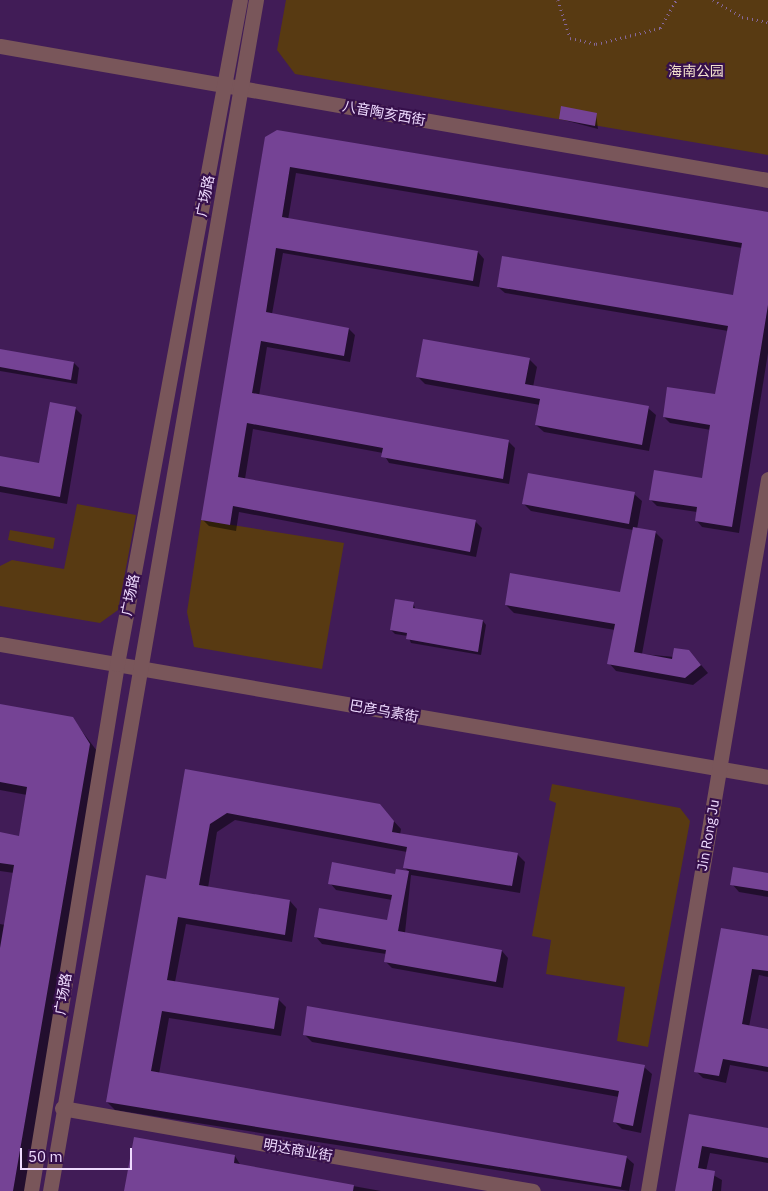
<!DOCTYPE html>
<meta charset="utf-8">
<style>
body{margin:0}
#map{position:relative;width:768px;height:1191px;overflow:hidden;background:#411c57;font-family:"IBM Plex Sans","Noto Sans SC",sans-serif}
div>[style]{position:absolute}
.green>*{inset:0;background:#583a12}
.shadow>*{inset:0;background:#0007}
.building>*{inset:0;background:#754395}
.path>*{height:2.5px;margin-top:-1.25px;transform-origin:0;background:repeating-linear-gradient(90deg,#86689a 0 1px,transparent 0 5px)}
.minor>*{height:15px;margin:-7.5px;padding:0 7.5px;transform-origin:7.5px;border-radius:7.5px;background:#79565a}
span{translate:-50% -50%;white-space:nowrap;text-align:center;line-height:1.15;-webkit-text-stroke:4.5px #36104b;paint-order:stroke}
.park-label{font-size:14px;color:#f2e0cc}
.street-label{font-size:14px;color:#efdbff}
.scale{position:absolute;left:20px;top:1148px;width:112px;height:22px;box-sizing:border-box;border:2px solid #efdbff;border-top:0;padding-left:6px;font-size:15px;line-height:18px;white-space:nowrap;color:#efdbff;-webkit-text-stroke:4px #36104b;paint-order:stroke}
</style>
<div id="map">
<div class="green">
<div style="clip-path:polygon(286px 0,768px 0,768px 155px,295px 74px,277px 50px)"></div>
<div style="clip-path:polygon(77px 504px,136px 515px,118px 610px,100px 623px,0 606px,0 566px,12px 560px,64px 569px)"></div>
<div style="clip-path:polygon(201px 520px,344px 543px,322px 669px,194px 647px,187px 612px)"></div>
<div style="clip-path:polygon(10px 530px,55px 538px,53px 549px,8px 540px)"></div>
<div style="clip-path:polygon(552px 784px,680px 808px,690px 821px,648px 1047px,617px 1041px,625px 987px,546px 974px,551px 940px,532px 936px,556px 803px,549px 800px)"></div>
</div>
<div class="shadow">
<div style="clip-path:polygon(596px 114px,598px 129px,560px 119px)"></div>
<div style="clip-path:polygon(266px 138px,768px 213px,768px 353px,739px 533px,702px 527px,696px 520px,697px 512px,657px 506px,650px 499px,703px 479px,711px 430px,670px 423px,664px 417px,716px 396px,728px 331px,505px 293px,498px 287px,734px 296px,742px 248px,296px 173px,288px 220px,478px 252px,484px 259px,479px 287px,283px 253px,272px 314px,349px 329px,355px 335px,350px 362px,267px 347px,259px 396px,509px 442px,515px 448px,509px 484px,389px 463px,383px 453px,253px 429px,245px 479px,475px 521px,482px 528px,476px 557px,239px 512px,236px 531px,209px 526px,202px 519px)"></div>
<div style="clip-path:polygon(0 350px,74px 363px,79px 368px,77px 384px,0 371px)"></div>
<div style="clip-path:polygon(529px 359px,537px 367px,533px 387px,648px 408px,656px 415px,649px 451px,544px 432px,536px 425px,540px 405px,425px 384px,417px 376px)"></div>
<div style="clip-path:polygon(75px 408px,82px 415px,67px 504px,0 492px,0 457px,40px 464px)"></div>
<div style="clip-path:polygon(634px 494px,642px 501px,637px 529px,655px 532px,663px 540px,642px 654px,696px 659px,708px 673px,693px 685px,616px 671px,609px 663px,615px 630px,514px 613px,506px 605px,621px 594px,633px 530px,531px 511px,524px 504px)"></div>
<div style="clip-path:polygon(413px 603px,416px 610px,483px 621px,486px 625px,481px 655px,411px 643px,408px 636px,395px 634px,391px 630px)"></div>
<div style="clip-path:polygon(0 706px,72px 718px,100px 755px,25px 1191px,0 1191px,0 924px,5px 925px,14px 873px,0 871px,0 834px,20px 837px,27px 795px,0 790px)"></div>
<div style="clip-path:polygon(186px 771px,379px 805px,401px 829px,400px 835px,517px 854px,525px 862px,520px 893px,411px 875px,405px 933px,502px 951px,508px 958px,503px 988px,392px 968px,385px 961px,386px 954px,322px 944px,316px 937px,388px 921px,392px 900px,336px 890px,330px 883px,396px 875px,397px 870px,409px 872px,405px 868px,407px 852px,235px 820px,217px 832px,208px 888px,290px 901px,297px 909px,292px 942px,186px 924px,175px 982px,278px 999px,286px 1007px,281px 1036px,169px 1018px,159px 1074px,626px 1157px,634px 1164px,629px 1191px,115px 1110px,107px 1102px,167px 881px)"></div>
<div style="clip-path:polygon(768px 875px,768px 897px,739px 892px,732px 884px)"></div>
<div style="clip-path:polygon(768px 938px,768px 977px,759px 975px,749px 1027px,768px 1031px,768px 1072px,730px 1065px,726px 1083px,703px 1078px,696px 1071px)"></div>
<div style="clip-path:polygon(304px 1034px,644px 1067px,652px 1074px,641px 1133px,622px 1129px,615px 1122px,619px 1097px,312px 1042px)"></div>
<div style="clip-path:polygon(690px 1116px,768px 1129px,768px 1163px,710px 1153px,706px 1171px,722px 1180px,721px 1191px,676px 1191px)"></div>
<div style="clip-path:polygon(235px 1156px,241px 1166px,381px 1191px,125px 1191px)"></div>
</div>
<div class="building">
<div style="clip-path:polygon(561px 106px,597px 113px,595px 126px,559px 119px)"></div>
<div style="clip-path:polygon(277px 130px,768px 212px,768px 305px,732px 527px,695px 521px,697px 507px,649px 500px,654px 470px,702px 478px,710px 425px,663px 417px,667px 387px,715px 394px,728px 326px,497px 287px,502px 256px,733px 295px,742px 243px,290px 167px,282px 217px,478px 251px,473px 281px,276px 248px,266px 312px,349px 328px,344px 356px,261px 341px,252px 393px,509px 440px,503px 479px,381px 457px,383px 448px,247px 423px,238px 477px,476px 520px,470px 552px,233px 506px,230px 525px,201px 520px,265px 137px)"></div>
<div style="clip-path:polygon(423px 339px,530px 358px,525px 384px,649px 406px,642px 445px,535px 425px,540px 399px,416px 377px)"></div>
<div style="clip-path:polygon(0 349px,74px 362px,71px 380px,0 367px)"></div>
<div style="clip-path:polygon(50px 402px,76px 407px,60px 497px,0 486px,0 456px,39px 463px)"></div>
<div style="clip-path:polygon(528px 473px,635px 492px,629px 524px,522px 504px)"></div>
<div style="clip-path:polygon(633px 527px,656px 531px,634px 652px,672px 659px,674px 648px,689px 650px,701px 665px,685px 678px,607px 664px,615px 624px,505px 605px,510px 573px,620px 592px)"></div>
<div style="clip-path:polygon(395px 599px,414px 602px,413px 608px,483px 620px,478px 652px,406px 639px,407px 633px,390px 630px)"></div>
<div style="clip-path:polygon(0 704px,73px 717px,90px 744px,13px 1191px,0 1191px,0 948px,14px 865px,0 863px,0 832px,19px 836px,27px 787px,0 782px)"></div>
<div style="clip-path:polygon(185px 769px,380px 804px,394px 821px,392px 832px,518px 853px,512px 886px,403px 868px,407px 847px,227px 813px,210px 824px,199px 885px,290px 900px,285px 935px,178px 917px,167px 980px,279px 998px,274px 1029px,162px 1011px,151px 1071px,627px 1156px,621px 1187px,106px 1102px,146px 875px,166px 879px)"></div>
<div style="clip-path:polygon(332px 862px,395px 874px,396px 869px,409px 871px,398px 931px,502px 950px,496px 982px,384px 962px,386px 950px,314px 937px,319px 908px,387px 920px,392px 895px,328px 884px)"></div>
<div style="clip-path:polygon(733px 867px,768px 873px,768px 891px,730px 885px)"></div>
<div style="clip-path:polygon(721px 928px,768px 936px,768px 971px,752px 969px,742px 1024px,768px 1029px,768px 1067px,723px 1059px,719px 1076px,694px 1072px)"></div>
<div style="clip-path:polygon(307px 1006px,645px 1065px,633px 1126px,613px 1122px,619px 1091px,303px 1035px)"></div>
<div style="clip-path:polygon(689px 1114px,768px 1128px,768px 1158px,702px 1146px,698px 1168px,715px 1171px,712px 1191px,675px 1191px)"></div>
<div style="clip-path:polygon(134px 1137px,235px 1155px,234px 1163px,354px 1185px,353px 1191px,124px 1191px)"></div>
</div>
<div class="path">
<div style="left:558px;top:0;width:40px;rotate:72deg"></div>
<div style="left:570px;top:38px;width:27px;rotate:13deg"></div>
<div style="left:596px;top:44px;width:66px;rotate:-14deg"></div>
<div style="left:660px;top:28px;width:32px;rotate:-60deg"></div>
<div style="left:713px;top:0;width:34px;rotate:30deg"></div>
<div style="left:742px;top:17px;width:26px;rotate:11deg"></div>
</div>
<div class="minor">
<div style="left:0;top:46px;width:780px;rotate:9.9deg"></div>
<div style="left:0;top:644px;width:779px;rotate:9.82deg"></div>
<div style="left:62px;top:1108px;width:478px;rotate:10deg"></div>
<div style="left:31px;top:1191px;width:534px;rotate:-80.73deg"></div>
<div style="left:117px;top:664px;width:675px;rotate:-79.51deg"></div>
<div style="left:50px;top:1191px;width:1209px;rotate:-80.19deg"></div>
<div style="left:648px;top:1191px;width:722px;rotate:-80.43deg"></div>
</div>
<div class="park-label">
<span style="left:696px;top:71px">海南公园</span>
</div>
<div class="street-label">
<span style="left:384px;top:113px;rotate:10deg">八音陶亥西街</span>
<span style="left:205px;top:196px;rotate:-79deg">广场路</span>
<span style="left:130px;top:595px;rotate:-79deg">广场路</span>
<span style="left:384px;top:711px;rotate:10deg">巴彦乌素街</span>
<span style="left:708px;top:835px;rotate:-80deg">Jin Rong Ju</span>
<span style="left:63px;top:994px;rotate:-81deg">广场路</span>
<span style="left:298px;top:1150px;rotate:10deg">明达商业街</span>
</div>
<div class="scale">50 m</div>
</div>
